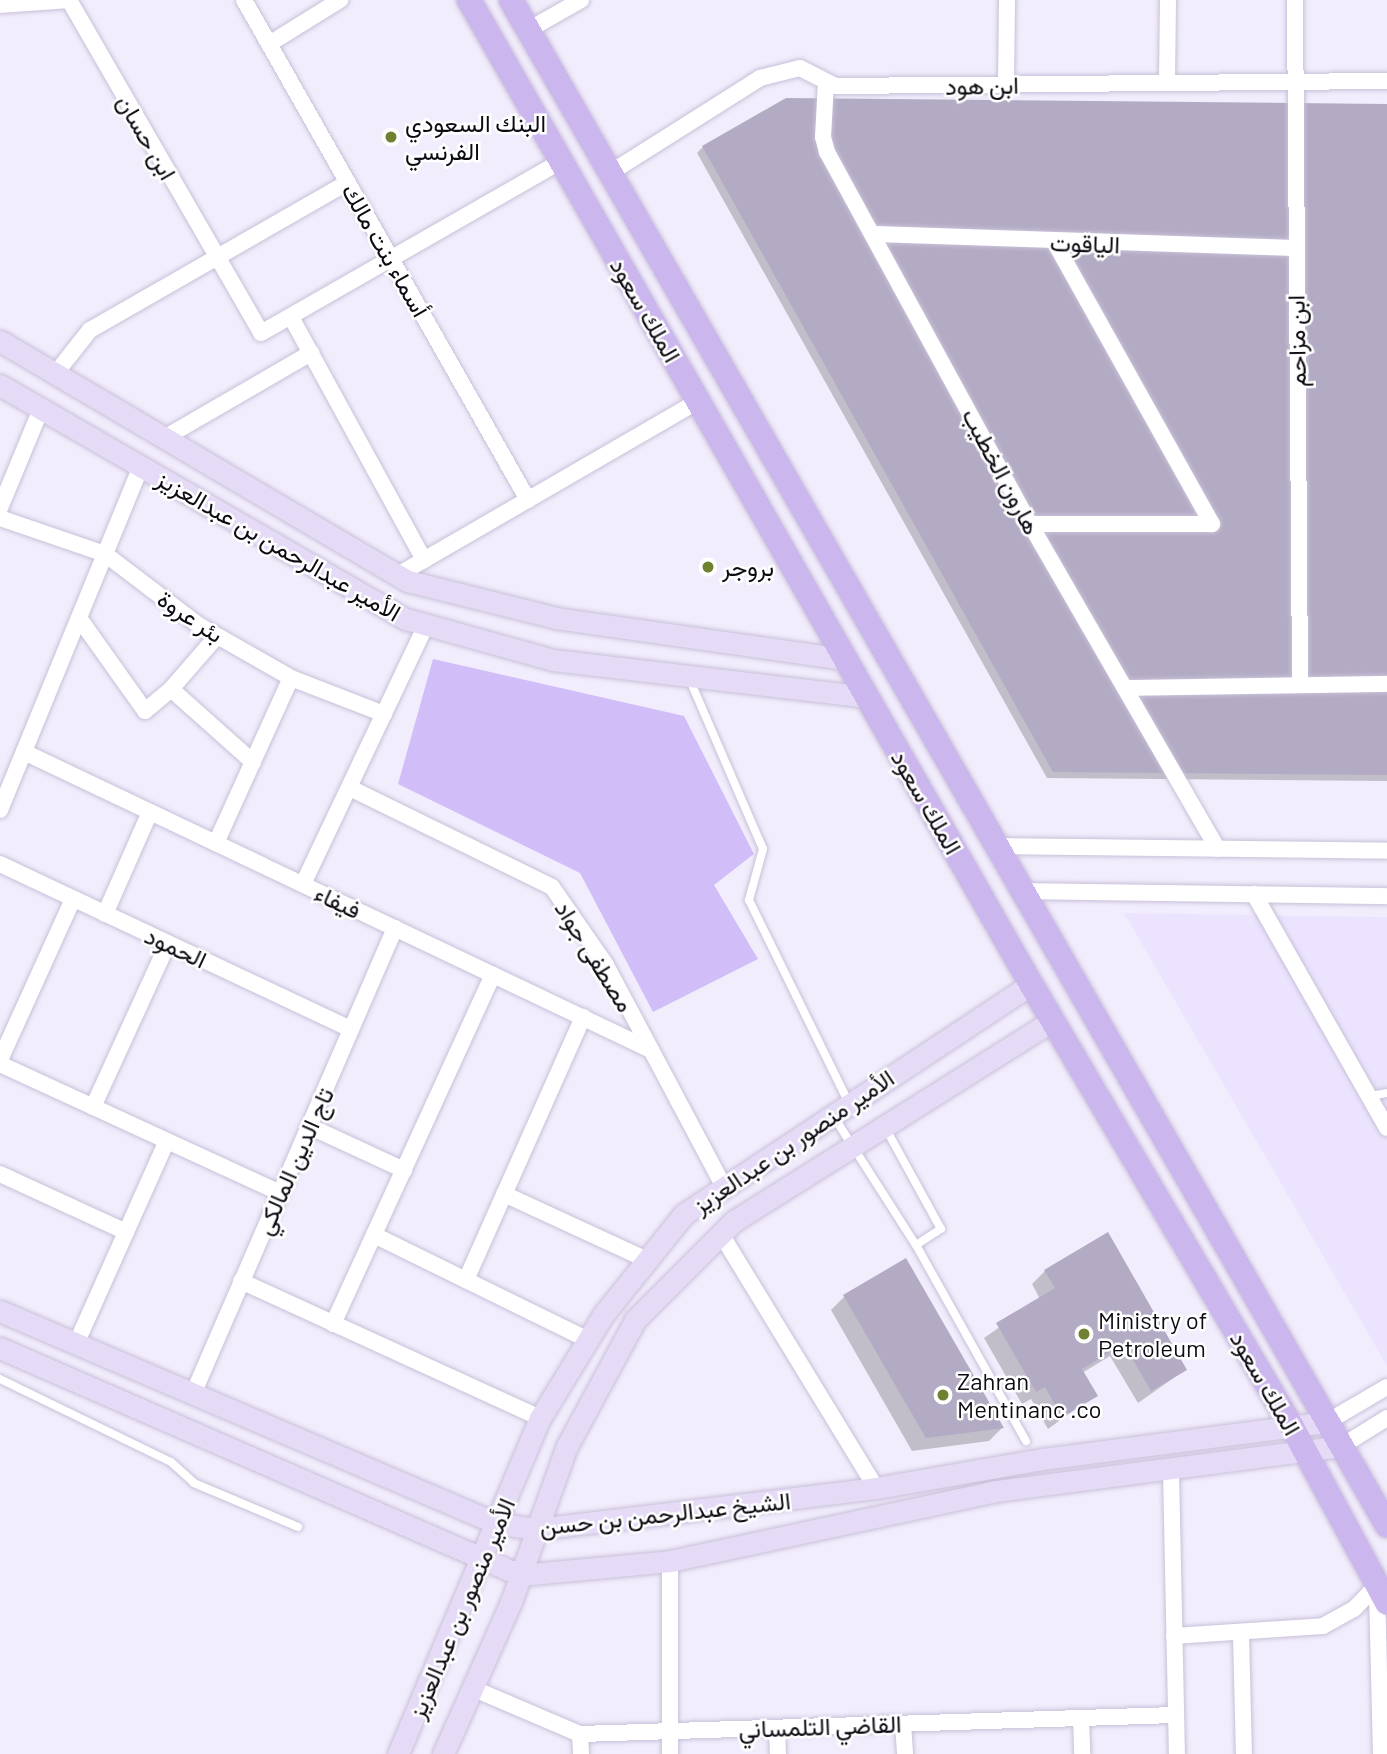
<!DOCTYPE html>
<meta charset="utf-8">
<style>
body{margin:0}
#map{position:relative;width:1387px;height:1754px;overflow:hidden;background:#f2edfc;font-family:Barlow,Vazirmatn,sans-serif}
div>[style]{position:absolute}
.built>*{inset:0;background:#ece4fe}
.green>*{inset:0;background:#d1bdf7}
.shadow>*{inset:0;background:#0003}
.building>*{inset:0;background:#b3abc3}
.roads{filter:drop-shadow(0 0 2px #c8c0d9) drop-shadow(0 0 2px #c8c0d9)}
.lane>*{height:8px;margin:-4px;padding:0 4px;transform-origin:4px;border-radius:4px;background:#fff}
.street>*{height:16px;margin:-8px;padding:0 8px;transform-origin:8px;border-radius:8px;background:#fff}
.secondary>*{height:21px;margin:-10.5px;padding:0 10.5px;transform-origin:10.5px;border-radius:10.5px;background:#e5dbf6}
.primary>*{height:24px;margin:-12px;padding:0 12px;transform-origin:12px;border-radius:12px;background:#cbb6ed}
.dots>*{width:19px;height:19px;translate:-50% -50%;box-sizing:border-box;border:4px solid #fff;border-radius:50%}
span{translate:-50% -50%;white-space:nowrap;text-align:center;line-height:1.15;-webkit-text-stroke:5px #fff;paint-order:stroke}
.street-label{font-size:24px;color:#0d0a12}
.poi-label{font-size:24px;color:#0d0a12}
.left{translate:0 -50%;text-align:left}
</style>
<div id="map">
<div class="built">
<div style="clip-path:polygon(1124px 913px,1387px 917px,1387px 1366px)"></div>
</div>
<div class="green">
<div style="clip-path:polygon(433px 659px,684px 716px,754px 854px,714px 885px,758px 959px,653px 1012px,580px 873px,398px 784px)"></div>
</div>
<div class="shadow">
<div style="clip-path:polygon(1387px 106px,1387px 781px,1047px 778px,697px 153px,703px 147px)"></div>
<div style="clip-path:polygon(1045px 1271px,1185px 1370px,1138px 1403px,1110px 1356px,1082px 1373px,1095px 1395px,1048px 1429px,1031px 1399px,1022px 1404px,984px 1338px,1040px 1299px,1032px 1284px)"></div>
<div style="clip-path:polygon(844px 1297px,1002px 1428px,989px 1441px,912px 1451px,831px 1310px)"></div>
</div>
<div class="building">
<div style="clip-path:polygon(786px 98px,1387px 104px,1387px 775px,1053px 772px,702px 146px)"></div>
<div style="clip-path:polygon(1108px 1232px,1187px 1370px,1151px 1391px,1124px 1344px,1082px 1369px,1098px 1396px,1062px 1417px,1045px 1387px,1036px 1392px,996px 1323px,1055px 1288px,1044px 1270px)"></div>
<div style="clip-path:polygon(906px 1258px,1004px 1428px,926px 1438px,843px 1295px)"></div>
</div>
<div class="roads">
<div class="lane">
<div style="left:689px;top:678px;width:186px;rotate:66.6deg"></div>
<div style="left:763px;top:849px;width:53px;rotate:105.4deg"></div>
<div style="left:749px;top:900px;width:226px;rotate:63.8deg"></div>
<div style="left:1370px;top:1096px;width:17px;rotate:-10deg"></div>
<div style="left:834px;top:1117px;width:152px;rotate:57.4deg"></div>
<div style="left:916px;top:1245px;width:30px;rotate:-33deg"></div>
<div style="left:941px;top:1229px;width:116px;rotate:-118.8deg"></div>
<div style="left:916px;top:1245px;width:225px;rotate:60.7deg"></div>
<div style="left:0;top:1379px;width:190px;rotate:25.9deg"></div>
<div style="left:171px;top:1462px;width:31px;rotate:42deg"></div>
<div style="left:194px;top:1483px;width:113px;rotate:22.9deg"></div>
</div>
<div class="street">
<div style="left:244px;top:0;width:575px;rotate:60.4deg"></div>
<div style="left:1295px;top:0;width:682px;rotate:89.58deg"></div>
<div style="left:0;top:5px;width:69px;rotate:-4.1deg"></div>
<div style="left:69px;top:0;width:384px;rotate:60deg"></div>
<div style="left:261px;top:333px;width:346px;rotate:-29.8deg"></div>
<div style="left:528px;top:30px;width:61px;rotate:-29.5deg"></div>
<div style="left:269px;top:44px;width:84px;rotate:-31.8deg"></div>
<div style="left:826px;top:82px;width:55px;rotate:93.1deg"></div>
<div style="left:823px;top:137px;width:16px;rotate:75deg"></div>
<div style="left:827px;top:152px;width:424px;rotate:61.4deg"></div>
<div style="left:1030px;top:524px;width:375px;rotate:60deg"></div>
<div style="left:1167px;top:82px;width:82px;rotate:-89.3deg"></div>
<div style="left:1006px;top:84px;width:84px;rotate:-89.3deg"></div>
<div style="left:610px;top:173px;width:178px;rotate:-32.3deg"></div>
<div style="left:760px;top:78px;width:41px;rotate:-14deg"></div>
<div style="left:800px;top:68px;width:39px;rotate:27deg"></div>
<div style="left:835px;top:86px;width:552px;rotate:-0.52deg"></div>
<div style="left:876px;top:234px;width:419px;rotate:1.9deg"></div>
<div style="left:291px;top:317px;width:277px;rotate:61.3deg"></div>
<div style="left:56px;top:373px;width:55px;rotate:-51.7deg"></div>
<div style="left:90px;top:330px;width:297px;rotate:-29.8deg"></div>
<div style="left:166px;top:437px;width:168px;rotate:-30.1deg"></div>
<div style="left:0;top:508px;width:107px;rotate:-67.5deg"></div>
<div style="left:0;top:518px;width:111px;rotate:18.9deg"></div>
<div style="left:105px;top:554px;width:119px;rotate:37.2deg"></div>
<div style="left:200px;top:626px;width:105px;rotate:29.7deg"></div>
<div style="left:291px;top:678px;width:100px;rotate:21.2deg"></div>
<div style="left:1030px;top:524px;width:182px"></div>
<div style="left:1212px;top:524px;width:322px;rotate:-119.2deg"></div>
<div style="left:398px;top:575px;width:347px;rotate:-30.1deg"></div>
<div style="left:79px;top:618px;width:114px;rotate:54.6deg"></div>
<div style="left:145px;top:711px;width:34px;rotate:-40deg"></div>
<div style="left:171px;top:689px;width:110px;rotate:41.7deg"></div>
<div style="left:1126px;top:688px;width:261px;rotate:-0.9deg"></div>
<div style="left:171px;top:689px;width:70px;rotate:-49deg"></div>
<div style="left:24px;top:752px;width:694px;rotate:25.42deg"></div>
<div style="left:350px;top:788px;width:225px;rotate:26.1deg"></div>
<div style="left:552px;top:887px;width:95px;rotate:55.3deg"></div>
<div style="left:606px;top:965px;width:251px;rotate:62deg"></div>
<div style="left:0;top:810px;width:371px;rotate:-67.7deg"></div>
<div style="left:216px;top:843px;width:181px;rotate:-65.6deg"></div>
<div style="left:999px;top:846px;width:388px;rotate:0.7deg"></div>
<div style="left:0;top:864px;width:388px;rotate:25.2deg"></div>
<div style="left:303px;top:884px;width:287px;rotate:-64.6deg"></div>
<div style="left:1025px;top:891px;width:362px;rotate:0.8deg"></div>
<div style="left:1254px;top:894px;width:269px;rotate:60.4deg"></div>
<div style="left:105px;top:914px;width:111px;rotate:-66.2deg"></div>
<div style="left:0;top:1060px;width:177px;rotate:-65.6deg"></div>
<div style="left:0;top:1064px;width:308px;rotate:24.7deg"></div>
<div style="left:93px;top:1107px;width:180px;rotate:-65.4deg"></div>
<div style="left:309px;top:1126px;width:105px;rotate:24.9deg"></div>
<div style="left:0;top:1174px;width:139px;rotate:24.7deg"></div>
<div style="left:504px;top:1194px;width:157px;rotate:24.8deg"></div>
<div style="left:721px;top:1234px;width:298px;rotate:58.6deg"></div>
<div style="left:374px;top:1235px;width:238px;rotate:26.1deg"></div>
<div style="left:466px;top:1280px;width:288px;rotate:-66deg"></div>
<div style="left:241px;top:1281px;width:329px;rotate:24.6deg"></div>
<div style="left:333px;top:1324px;width:384px;rotate:-65.4deg"></div>
<div style="left:76px;top:1344px;width:222px;rotate:-65.9deg"></div>
<div style="left:193px;top:1394px;width:508px;rotate:-66.56deg"></div>
<div style="left:1327px;top:1422px;width:69px;rotate:-30.3deg"></div>
<div style="left:1342px;top:1446px;width:53px;rotate:-31.9deg"></div>
<div style="left:1171px;top:1471px;width:283px;rotate:88.8deg"></div>
<div style="left:670px;top:1561px;width:193px;rotate:90deg"></div>
<div style="left:1377px;top:1591px;width:163px;rotate:88.6deg"></div>
<div style="left:1241px;top:1634px;width:120px;rotate:88.6deg"></div>
<div style="left:1174px;top:1636px;width:149px;rotate:-3.8deg"></div>
<div style="left:1323px;top:1626px;width:35px;rotate:-29deg"></div>
<div style="left:1354px;top:1609px;width:33px;rotate:-46deg"></div>
<div style="left:472px;top:1688px;width:117px;rotate:23.1deg"></div>
<div style="left:580px;top:1734px;width:596px;rotate:-1.83deg"></div>
<div style="left:1081px;top:1718px;width:36px;rotate:88deg"></div>
<div style="left:903px;top:1724px;width:30px;rotate:86deg"></div>
<div style="left:777px;top:1728px;width:26px;rotate:88deg"></div>
<div style="left:580px;top:1734px;width:20px;rotate:87deg"></div>
</div>
<div class="secondary">
<div style="left:0;top:341px;width:473px;rotate:30.5deg"></div>
<div style="left:408px;top:581px;width:153px;rotate:14deg"></div>
<div style="left:556px;top:618px;width:292px;rotate:8.1deg"></div>
<div style="left:0;top:385px;width:469px;rotate:30deg"></div>
<div style="left:406px;top:619px;width:153px;rotate:15.6deg"></div>
<div style="left:553px;top:660px;width:316px;rotate:6.7deg"></div>
<div style="left:0;top:1311px;width:542px;rotate:23.16deg"></div>
<div style="left:498px;top:1524px;width:40px;rotate:7.1deg"></div>
<div style="left:538px;top:1529px;width:340px;rotate:-6.9deg"></div>
<div style="left:876px;top:1488px;width:169px;rotate:-9.9deg"></div>
<div style="left:1042px;top:1459px;width:287px;rotate:-7.4deg"></div>
<div style="left:0;top:1348px;width:567px;rotate:23.58deg"></div>
<div style="left:520px;top:1575px;width:151px;rotate:-5.3deg"></div>
<div style="left:670px;top:1561px;width:333px;rotate:-12.1deg"></div>
<div style="left:996px;top:1491px;width:349px;rotate:-7.4deg"></div>
<div style="left:398px;top:1754px;width:365px;rotate:-67.1deg"></div>
<div style="left:540px;top:1418px;width:121px;rotate:-58.5deg"></div>
<div style="left:603px;top:1315px;width:129px;rotate:-51.3deg"></div>
<div style="left:684px;top:1214px;width:416px;rotate:-33.5deg"></div>
<div style="left:443px;top:1754px;width:167px;rotate:-65.9deg"></div>
<div style="left:511px;top:1602px;width:166px;rotate:-70.3deg"></div>
<div style="left:567px;top:1446px;width:143px;rotate:-61.6deg"></div>
<div style="left:635px;top:1320px;width:140px;rotate:-45deg"></div>
<div style="left:734px;top:1221px;width:376px;rotate:-32.2deg"></div>
</div>
<div class="primary">
<div style="left:469px;top:0;width:1133px;rotate:60.27deg"></div>
<div style="left:1031px;top:984px;width:514px;rotate:59.49deg"></div>
<div style="left:1292px;top:1427px;width:200px;rotate:61.6deg"></div>
<div style="left:511px;top:0;width:1759px;rotate:60.13deg"></div>
</div>
</div>
<div class="dots">
<div style="left:391px;top:137px;background:#708232"></div>
<div style="left:708px;top:567px;background:#708232"></div>
<div style="left:1084px;top:1334px;background:#708232"></div>
<div style="left:943px;top:1395px;background:#708232"></div>
</div>
<div class="street-label">
<span style="left:982px;top:85px;rotate:-1deg">ابن هود</span>
<span style="left:147px;top:137px;rotate:60deg">ابن حسان</span>
<span style="left:1085px;top:243px;rotate:2deg">الياقوت</span>
<span style="left:386px;top:250px;rotate:60deg">أسماء بنت مالك</span>
<span style="left:646px;top:310px;rotate:60deg">الملك سعود</span>
<span style="left:1296px;top:341px;rotate:-91deg">ابن مزاحم</span>
<span style="left:1002px;top:471px;rotate:62deg">هارون الخطيب</span>
<span style="left:279px;top:545px;rotate:30deg">الأمير عبدالرحمن بن عبدالعزيز</span>
<span style="left:191px;top:616px;rotate:34deg">بئر عروة</span>
<span style="left:927px;top:802px;rotate:60deg">الملك سعود</span>
<span style="left:338px;top:901px;rotate:25deg">فيفاء</span>
<span style="left:176px;top:947px;rotate:25deg">الحمود</span>
<span style="left:595px;top:956px;rotate:58deg">مصطفى جواد</span>
<span style="left:793px;top:1141px;rotate:-34deg">الأمير منصور بن عبدالعزيز</span>
<span style="left:294px;top:1161px;rotate:-66deg">تاج الدين المالكي</span>
<span style="left:1266px;top:1383px;rotate:60deg">الملك سعود</span>
<span style="left:665px;top:1513px;rotate:-6deg">الشيخ عبدالرحمن بن حسن</span>
<span style="left:461px;top:1608px;rotate:-67deg">الأمير منصور بن عبدالعزيز</span>
<span style="left:820px;top:1726px;rotate:-2deg">القاضي التلمساني</span>
</div>
<div class="poi-label">
<span class="left" style="left:405px;top:137px">البنك السعودي<br>الفرنسي</span>
<span class="left" style="left:722px;top:567px">بروجر</span>
<span class="left" style="left:1098px;top:1334px">Ministry of<br>Petroleum</span>
<span class="left" style="left:957px;top:1395px">Zahran<br>Mentinanc .co</span>
</div>
</div>
